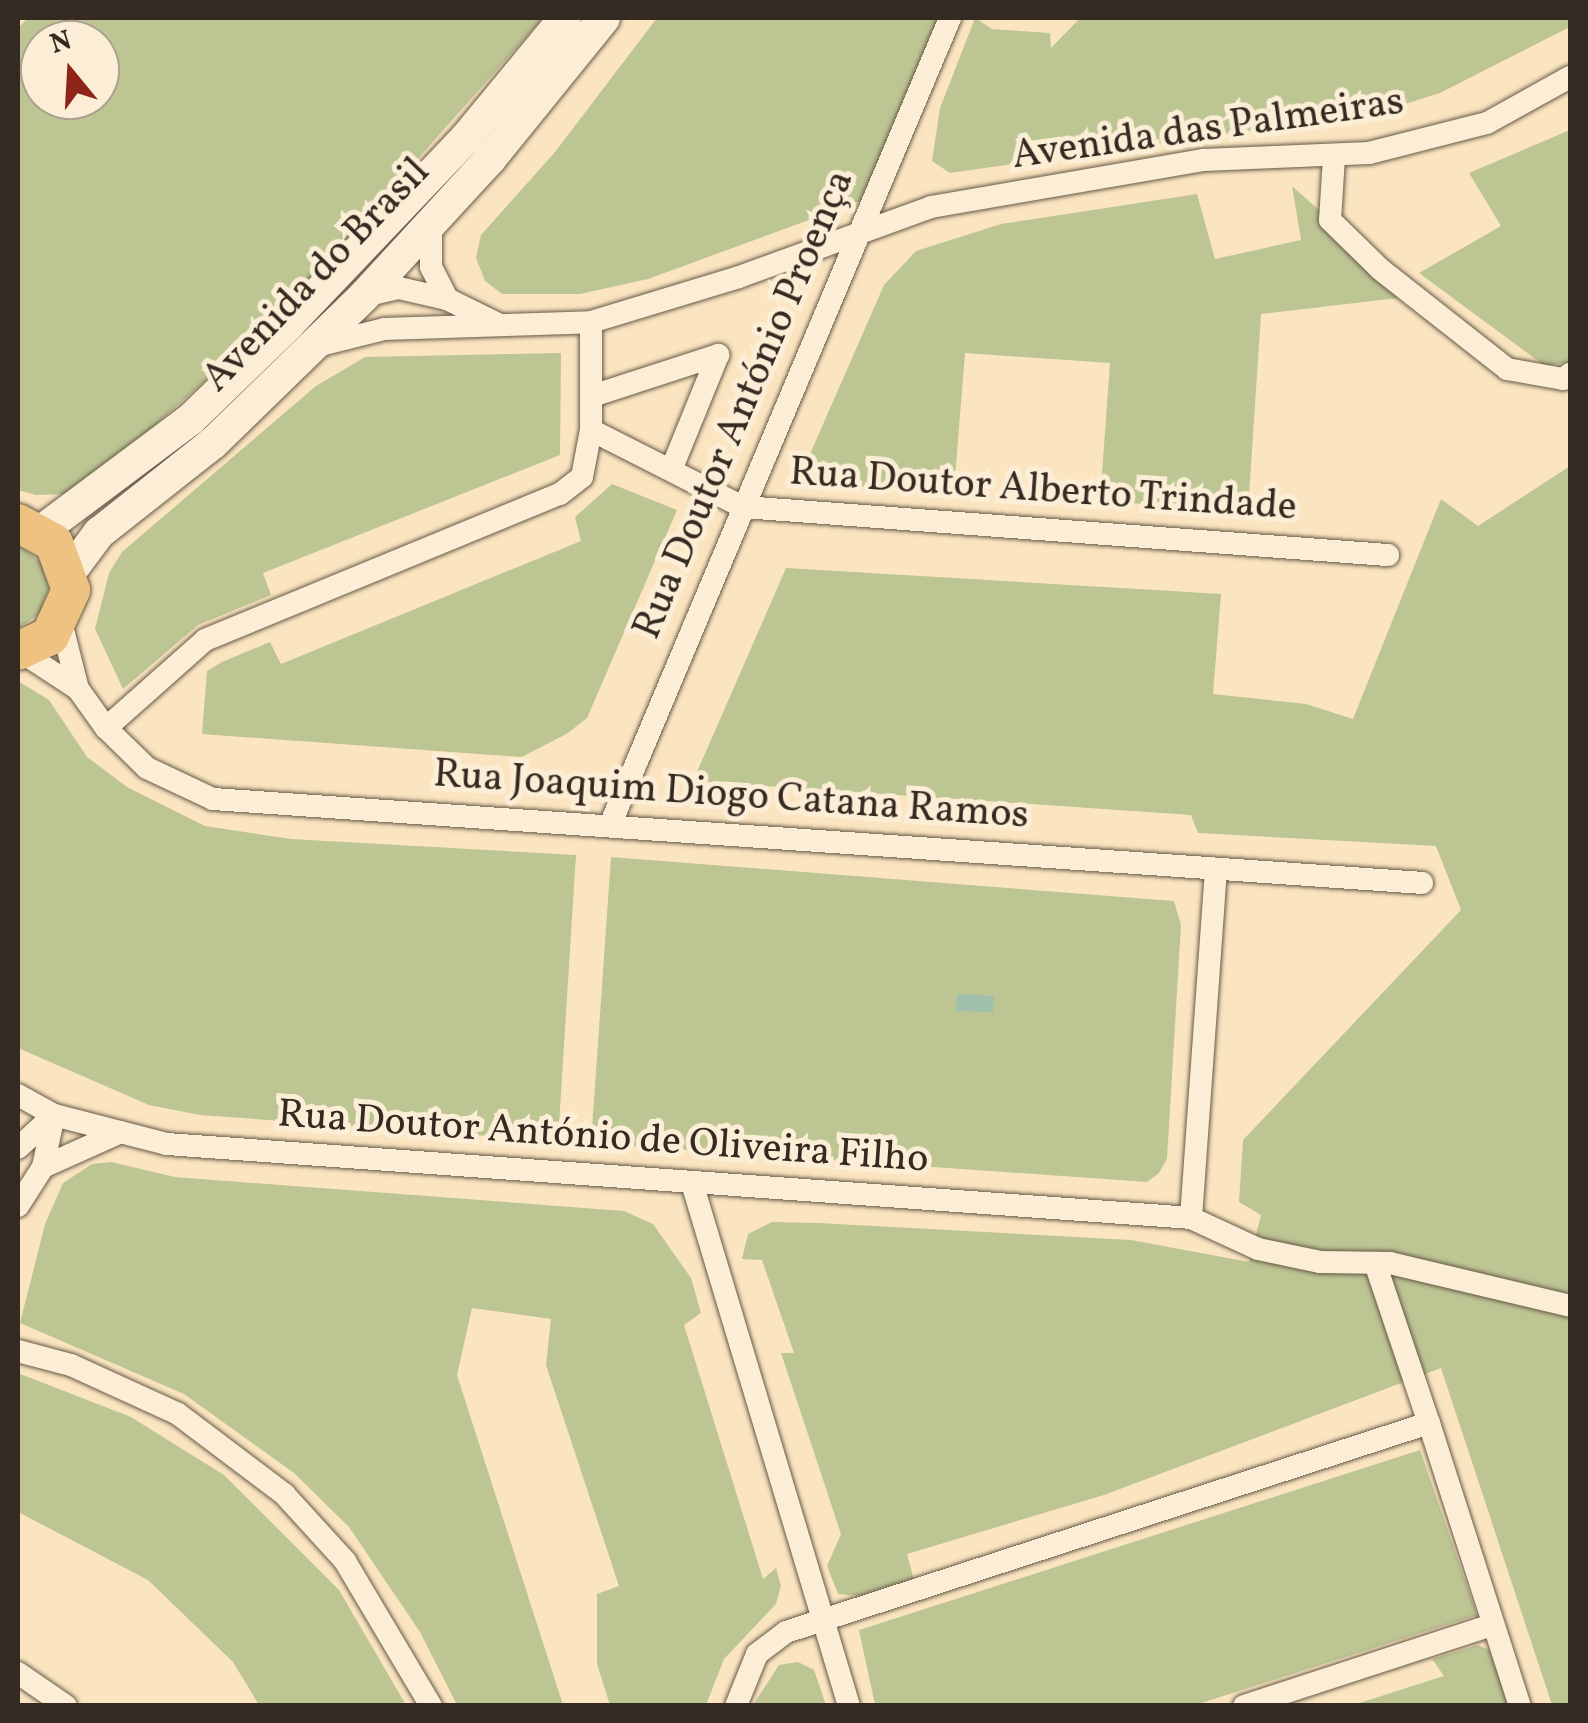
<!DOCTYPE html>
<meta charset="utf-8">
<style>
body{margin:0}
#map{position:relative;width:1588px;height:1723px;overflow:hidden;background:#fbe5c0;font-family:Vollkorn,serif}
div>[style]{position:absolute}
.green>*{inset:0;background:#bdc593}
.water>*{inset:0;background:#9fc0ad}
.roads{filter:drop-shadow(0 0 2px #665949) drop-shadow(0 0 2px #665949)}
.minor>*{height:22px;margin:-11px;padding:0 11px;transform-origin:11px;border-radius:11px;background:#fceed6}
.secondary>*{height:32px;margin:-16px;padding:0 16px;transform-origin:16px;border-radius:16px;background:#fceed6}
.primary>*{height:38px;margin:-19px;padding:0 19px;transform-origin:19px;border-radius:19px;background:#eec280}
span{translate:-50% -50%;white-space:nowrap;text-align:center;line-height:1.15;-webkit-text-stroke:10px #fceed6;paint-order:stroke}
.street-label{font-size:40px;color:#352a21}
.frame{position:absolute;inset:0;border:20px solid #352a21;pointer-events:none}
.north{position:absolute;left:20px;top:20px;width:100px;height:100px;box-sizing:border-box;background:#fceed6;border:2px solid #aca08e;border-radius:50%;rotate:342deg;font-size:28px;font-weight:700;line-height:40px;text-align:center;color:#352a21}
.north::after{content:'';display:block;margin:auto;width:35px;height:45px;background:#8f2418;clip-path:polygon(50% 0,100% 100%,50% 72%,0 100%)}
</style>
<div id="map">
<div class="green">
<div style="clip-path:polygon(evenodd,28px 18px,543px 18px,358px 226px,319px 280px,111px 464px,68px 494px,36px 495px,18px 490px,18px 28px,28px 18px,40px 40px,100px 40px,100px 100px,40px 100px,40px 40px)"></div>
<div style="clip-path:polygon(657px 18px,950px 18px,877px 195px,648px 279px,580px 294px,502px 294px,485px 281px,476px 258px,481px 235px,555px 152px)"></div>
<div style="clip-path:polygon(975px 18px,992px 29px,1050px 33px,1051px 48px,1080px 18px,1570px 18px,1570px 27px,1440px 93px,1380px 112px,950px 173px,932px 161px,940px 108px)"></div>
<div style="clip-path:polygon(1570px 130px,1570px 362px,1545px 366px,1419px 273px,1501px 226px,1469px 173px)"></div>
<div style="clip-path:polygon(1292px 186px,1415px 296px,1261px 314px,1248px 511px,1100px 501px,1110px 363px,965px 353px,954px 490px,837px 486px,811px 471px,810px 454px,884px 285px,916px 251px,1001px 224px,1197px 194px,1215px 259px,1301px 240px)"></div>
<div style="clip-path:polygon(561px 353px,560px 455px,263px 573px,271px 595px,198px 625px,123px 689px,95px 629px,109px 573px,122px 552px,316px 386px,365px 357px)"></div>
<div style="clip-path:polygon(1570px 466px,1570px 1705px,1552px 1705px,1441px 1368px,1104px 1495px,907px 1554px,914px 1580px,860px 1596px,838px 1594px,827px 1566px,841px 1534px,781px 1353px,794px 1353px,762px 1260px,742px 1259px,748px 1234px,772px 1222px,818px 1223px,1131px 1240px,1249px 1262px,1261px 1215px,1239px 1202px,1243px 1140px,1461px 910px,1436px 846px,1198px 833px,1191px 815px,693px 781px,786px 568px,1221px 594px,1213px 694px,1306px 704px,1353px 719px,1441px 499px,1478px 526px)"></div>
<div style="clip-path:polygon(612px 484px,677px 510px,587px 718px,568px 733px,522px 757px,202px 734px,207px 671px,222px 662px,270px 642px,281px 664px,581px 541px,575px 517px)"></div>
<div style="clip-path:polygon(18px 545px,41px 562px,49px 588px,39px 614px,18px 628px)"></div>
<div style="clip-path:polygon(18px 681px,49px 700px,87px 757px,127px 787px,205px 826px,291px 839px,576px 855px,558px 1141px,200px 1115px,149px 1105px,18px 1048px)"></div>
<div style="clip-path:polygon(611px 857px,1174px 901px,1181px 925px,1167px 1159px,1159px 1173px,1147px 1182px,591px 1143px)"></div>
<div style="clip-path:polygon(111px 1162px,175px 1177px,624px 1211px,653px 1224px,691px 1278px,701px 1313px,684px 1325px,763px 1579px,776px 1568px,781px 1586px,776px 1604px,724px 1659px,706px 1705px,610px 1705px,597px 1664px,597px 1594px,619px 1586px,546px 1365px,551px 1319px,472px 1308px,457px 1375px,563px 1705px,457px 1705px,420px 1632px,349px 1527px,294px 1473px,184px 1394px,20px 1323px,45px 1224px,63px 1183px,92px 1164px)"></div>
<div style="clip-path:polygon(18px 1373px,131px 1417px,224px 1475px,339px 1590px,406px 1705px,259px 1705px,233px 1662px,148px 1580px,18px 1512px)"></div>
<div style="clip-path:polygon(1420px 1450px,1477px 1615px,1195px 1705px,875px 1705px,859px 1630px)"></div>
<div style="clip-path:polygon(1478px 1645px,1489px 1650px,1509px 1705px,1350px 1706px,1444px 1676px,1432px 1659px)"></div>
<div style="clip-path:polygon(798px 1662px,814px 1670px,826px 1705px,753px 1705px,779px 1665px)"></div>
</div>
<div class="water">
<div style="clip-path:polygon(957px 994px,994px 996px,993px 1012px,956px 1011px)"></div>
</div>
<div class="roads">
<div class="minor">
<div style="left:1334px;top:157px;width:63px;rotate:93.6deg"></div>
<div style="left:1330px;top:220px;width:70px;rotate:44.4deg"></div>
<div style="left:1380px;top:269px;width:162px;rotate:38.2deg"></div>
<div style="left:1507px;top:369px;width:57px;rotate:10.1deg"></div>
<div style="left:1563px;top:379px;width:9px;rotate:-36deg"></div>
<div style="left:431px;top:223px;width:44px;rotate:90deg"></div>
<div style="left:431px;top:267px;width:36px;rotate:63deg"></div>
<div style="left:447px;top:299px;width:57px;rotate:26.1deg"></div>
<div style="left:364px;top:296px;width:36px;rotate:-13deg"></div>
<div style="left:399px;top:288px;width:49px;rotate:12.9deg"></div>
<div style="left:316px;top:346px;width:70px;rotate:-14deg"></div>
<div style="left:384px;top:329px;width:207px;rotate:-1.9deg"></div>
<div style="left:591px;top:322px;width:155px;rotate:-16.9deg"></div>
<div style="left:739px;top:277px;width:204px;rotate:-20deg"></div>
<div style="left:931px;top:207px;width:277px;rotate:-9.8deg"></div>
<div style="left:1204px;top:160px;width:165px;rotate:-2.4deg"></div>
<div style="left:1369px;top:153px;width:122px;rotate:-14.3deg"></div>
<div style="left:1487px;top:123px;width:95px;rotate:-29deg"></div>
<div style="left:592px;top:396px;width:133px;rotate:-18deg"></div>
<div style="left:718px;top:355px;width:124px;rotate:112.2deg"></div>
<div style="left:591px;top:430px;width:170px;rotate:26.9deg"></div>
<div style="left:743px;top:507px;width:647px;rotate:4.26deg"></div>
<div style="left:61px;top:622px;width:69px;rotate:75.8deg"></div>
<div style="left:78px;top:689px;width:48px;rotate:54.3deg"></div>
<div style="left:106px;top:728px;width:57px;rotate:44.3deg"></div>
<div style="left:147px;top:768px;width:73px;rotate:25.2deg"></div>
<div style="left:213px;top:799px;width:1212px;rotate:3.97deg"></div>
<div style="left:20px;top:651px;width:69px;rotate:33.2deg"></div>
<div style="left:106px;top:728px;width:132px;rotate:-41.6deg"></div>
<div style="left:205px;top:640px;width:384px;rotate:-22.4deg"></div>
<div style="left:560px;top:494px;width:28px;rotate:-38deg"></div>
<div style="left:582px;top:477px;width:48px;rotate:-79.2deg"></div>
<div style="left:591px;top:430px;width:108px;rotate:-90deg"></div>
<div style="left:611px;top:823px;width:873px;rotate:-67.16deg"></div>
<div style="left:18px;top:1095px;width:41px;rotate:29.1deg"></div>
<div style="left:54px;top:1115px;width:117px;rotate:14.4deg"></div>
<div style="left:167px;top:1144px;width:1027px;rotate:4.13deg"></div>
<div style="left:1191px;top:1218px;width:74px;rotate:24.8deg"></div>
<div style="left:1258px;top:1249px;width:63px;rotate:11.8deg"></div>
<div style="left:1320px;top:1262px;width:70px;rotate:0.8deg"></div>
<div style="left:1390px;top:1263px;width:185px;rotate:13.4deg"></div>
<div style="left:18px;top:1148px;width:49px;rotate:-42.5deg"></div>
<div style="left:43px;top:1167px;width:85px;rotate:-24.2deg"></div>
<div style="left:692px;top:1183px;width:546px;rotate:73.29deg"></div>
<div style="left:18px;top:1206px;width:46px;rotate:-57.3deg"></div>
<div style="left:43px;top:1167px;width:53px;rotate:-78.1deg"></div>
<div style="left:1191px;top:1218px;width:350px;rotate:-85.9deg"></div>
<div style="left:1375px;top:1263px;width:169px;rotate:71.4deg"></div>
<div style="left:18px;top:1351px;width:55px;rotate:14.8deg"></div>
<div style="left:71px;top:1365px;width:118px;rotate:24.6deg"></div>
<div style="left:178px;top:1414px;width:133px;rotate:37deg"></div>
<div style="left:284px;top:1494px;width:91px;rotate:47.7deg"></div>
<div style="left:345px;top:1561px;width:169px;rotate:59.3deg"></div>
<div style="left:18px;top:1673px;width:58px;rotate:34.5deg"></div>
<div style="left:736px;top:1706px;width:56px;rotate:-68deg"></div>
<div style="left:757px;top:1654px;width:36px;rotate:-37deg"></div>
<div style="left:786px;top:1632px;width:676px;rotate:-18.01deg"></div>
<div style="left:1429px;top:1423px;width:297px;rotate:72.2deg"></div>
<div style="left:1244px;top:1706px;width:261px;rotate:-18.1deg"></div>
</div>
<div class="secondary">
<div style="left:40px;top:532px;width:189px;rotate:-36.8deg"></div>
<div style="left:191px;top:419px;width:135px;rotate:-44.1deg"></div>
<div style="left:288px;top:325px;width:258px;rotate:-46.4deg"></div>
<div style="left:466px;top:138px;width:156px;rotate:-50.5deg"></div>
<div style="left:70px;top:572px;width:49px;rotate:-53.4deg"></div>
<div style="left:99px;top:533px;width:145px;rotate:-38.3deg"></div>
<div style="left:213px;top:443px;width:211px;rotate:-44.2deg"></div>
<div style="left:364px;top:296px;width:186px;rotate:-47.4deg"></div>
<div style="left:490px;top:159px;width:181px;rotate:-51deg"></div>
</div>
<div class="primary">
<div style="left:18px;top:523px;width:41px;rotate:29.1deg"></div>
<div style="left:54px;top:543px;width:50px;rotate:70.1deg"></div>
<div style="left:71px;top:590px;width:51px;rotate:114.5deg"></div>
<div style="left:50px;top:636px;width:35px;rotate:155deg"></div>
</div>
</div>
<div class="street-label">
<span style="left:1208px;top:130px;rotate:-8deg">Avenida das Palmeiras</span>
<span style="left:317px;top:276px;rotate:-46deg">Avenida do Brasil</span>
<span style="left:745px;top:405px;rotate:-67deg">Rua Doutor António Proença</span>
<span style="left:1043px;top:491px;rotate:4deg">Rua Doutor Alberto Trindade</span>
<span style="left:731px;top:796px;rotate:4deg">Rua Joaquim Diogo Catana Ramos</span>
<span style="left:603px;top:1138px;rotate:4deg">Rua Doutor António de Oliveira Filho</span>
</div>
<div class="frame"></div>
<div class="north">N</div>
</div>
